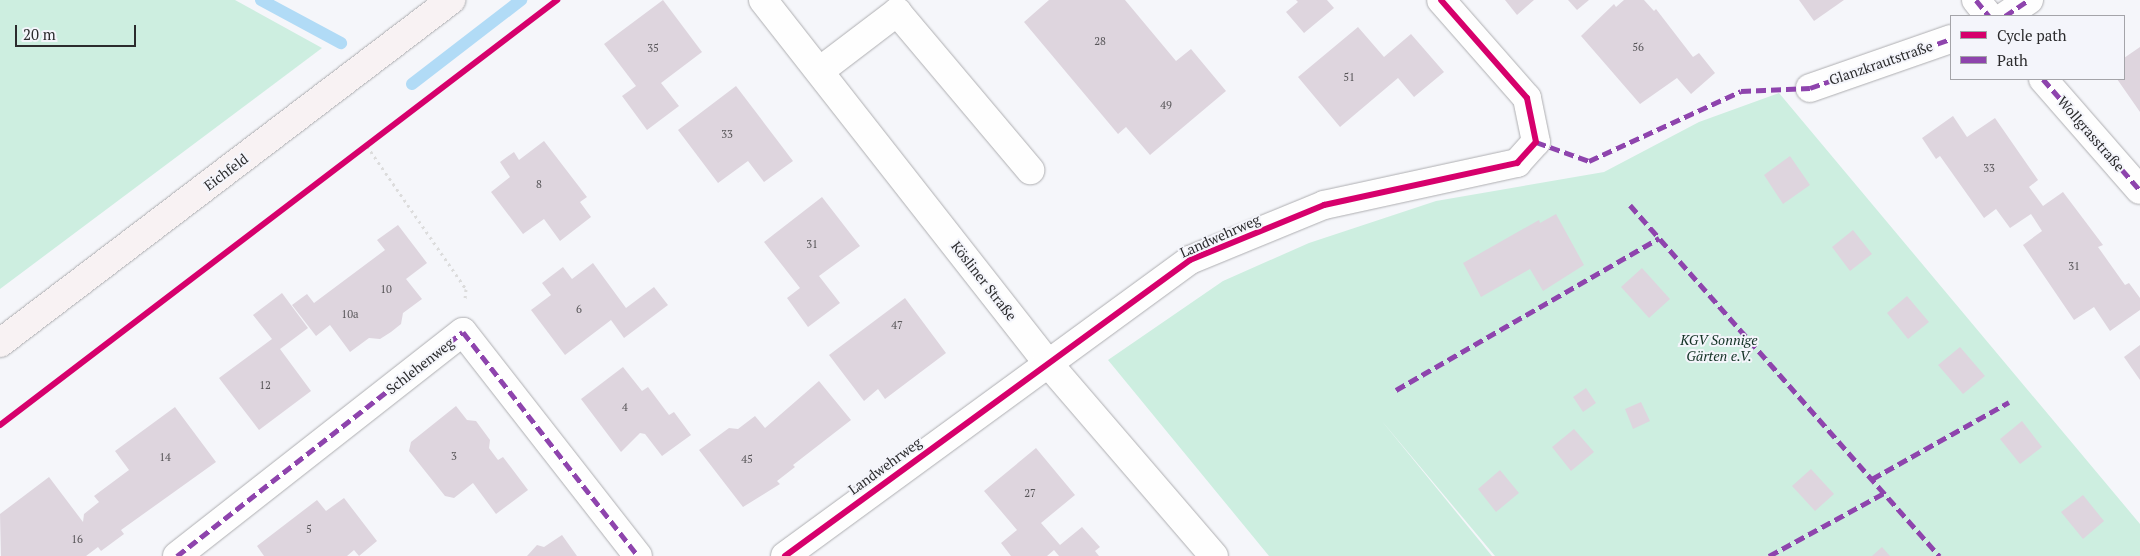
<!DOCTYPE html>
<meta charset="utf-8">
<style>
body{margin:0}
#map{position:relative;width:2140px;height:556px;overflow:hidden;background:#f5f6fa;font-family:"PT Serif",serif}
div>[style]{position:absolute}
.green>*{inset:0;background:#cdeee0}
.stream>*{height:12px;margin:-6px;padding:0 6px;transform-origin:6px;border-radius:6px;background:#b1dbf6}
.building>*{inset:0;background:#ded5de}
.path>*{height:3px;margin-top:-1.5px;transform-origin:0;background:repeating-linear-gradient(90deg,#dcdcdc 0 2.5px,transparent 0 6.5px)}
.roads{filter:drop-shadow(0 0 1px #aeaeb1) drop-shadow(0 0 1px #aeaeb1)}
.minor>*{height:28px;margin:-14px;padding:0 14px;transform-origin:14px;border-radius:14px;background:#fefefe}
.major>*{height:28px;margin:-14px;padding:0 14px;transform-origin:14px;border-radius:14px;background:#f8f2f3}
.quiet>*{height:5px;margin-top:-2.5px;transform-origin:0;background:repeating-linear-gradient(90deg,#8e44ad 0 10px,transparent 0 15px)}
.cycleway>*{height:6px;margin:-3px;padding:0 3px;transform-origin:3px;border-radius:3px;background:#d6006c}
span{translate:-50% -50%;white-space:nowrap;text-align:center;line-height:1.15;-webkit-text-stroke:4px #f4f5fb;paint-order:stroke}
.number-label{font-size:11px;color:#585659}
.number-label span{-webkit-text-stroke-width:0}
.street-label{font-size:14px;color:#2b2b2d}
.park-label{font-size:14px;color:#123124;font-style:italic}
.legend{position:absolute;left:1950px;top:15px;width:175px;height:65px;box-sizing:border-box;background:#f4f5fb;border:1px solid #a4a4a9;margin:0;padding:6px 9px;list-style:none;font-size:15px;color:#2b2b2d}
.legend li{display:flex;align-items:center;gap:10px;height:25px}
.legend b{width:25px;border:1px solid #a4a4a9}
.scale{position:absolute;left:15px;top:25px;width:121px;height:22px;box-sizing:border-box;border:2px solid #2b2b2d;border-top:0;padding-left:6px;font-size:15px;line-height:18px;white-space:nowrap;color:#2b2b2d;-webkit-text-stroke:4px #f4f5fb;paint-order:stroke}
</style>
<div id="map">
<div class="green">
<div style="clip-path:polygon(0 0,235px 0,322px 48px,0 289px)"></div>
<div style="clip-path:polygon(1779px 93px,2140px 524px,2140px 556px,1495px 556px,1381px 420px,1492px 556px,1269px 556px,1108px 360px,1223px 281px,1309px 243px,1436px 201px,1604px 172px,1699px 122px)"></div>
</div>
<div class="stream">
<div style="left:261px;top:0;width:91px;rotate:28.3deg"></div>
<div style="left:412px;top:84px;width:138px;rotate:-37.6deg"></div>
</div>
<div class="building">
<div style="clip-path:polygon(663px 0,702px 52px,661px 83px,679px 106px,647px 130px,622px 96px,636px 86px,604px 44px)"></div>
<div style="clip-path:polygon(1049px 0,1125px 0,1176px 61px,1191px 49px,1226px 91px,1150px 155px,1126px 127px,1118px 134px,1024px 22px)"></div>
<div style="clip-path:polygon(1296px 0,1327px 0,1334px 8px,1304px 33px,1286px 12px,1298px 2px)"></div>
<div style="clip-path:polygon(1505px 0,1534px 0,1517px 15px)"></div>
<div style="clip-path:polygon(1568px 0,1589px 0,1577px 10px)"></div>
<div style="clip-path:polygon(1624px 0,1644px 0,1654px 11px,1656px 9px,1693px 57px,1699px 53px,1715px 73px,1691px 94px,1677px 78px,1640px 104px,1581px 36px,1614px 4px,1616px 7px)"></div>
<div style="clip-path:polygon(1799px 0,1844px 0,1814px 21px)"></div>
<div style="clip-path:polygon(1358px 27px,1384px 57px,1411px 34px,1444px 72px,1414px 97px,1398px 78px,1340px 127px,1298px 77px)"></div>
<div style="clip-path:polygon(2140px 47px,2140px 112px,2117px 79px,2124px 79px,2124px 58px)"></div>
<div style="clip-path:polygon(736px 86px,793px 161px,764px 182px,748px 161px,718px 183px,678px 130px)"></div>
<div style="clip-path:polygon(1953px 116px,1967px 137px,1995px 118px,2038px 180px,2029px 187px,2043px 206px,2063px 192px,2103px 245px,2098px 247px,2125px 285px,2129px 283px,2140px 298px,2140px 310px,2110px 331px,2094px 307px,2074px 320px,2023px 245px,2042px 231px,2031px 214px,2010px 228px,1996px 209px,1984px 218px,1940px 156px,1936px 159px,1922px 138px)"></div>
<div style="clip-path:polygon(544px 141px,587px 197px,580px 202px,591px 217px,560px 241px,544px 219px,523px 234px,491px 192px,510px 177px,500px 162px,514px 152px,519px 160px)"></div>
<div style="clip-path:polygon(1790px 156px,1810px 185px,1783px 204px,1764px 175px)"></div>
<div style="clip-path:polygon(822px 197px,860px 246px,819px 276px,840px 303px,808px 327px,787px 298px,800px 288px,764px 242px)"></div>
<div style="clip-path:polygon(1556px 214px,1584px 265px,1543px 291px,1530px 269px,1481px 297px,1463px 263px,1539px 220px,1540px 223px)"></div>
<div style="clip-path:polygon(398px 225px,427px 263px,406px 279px,422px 299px,403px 313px,401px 324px,391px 332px,380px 339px,369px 338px,350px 352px,330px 325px,316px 336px,292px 305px,307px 294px,314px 303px,385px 250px,377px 240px)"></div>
<div style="clip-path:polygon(1853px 230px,1872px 254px,1850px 271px,1832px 247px)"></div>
<div style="clip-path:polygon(593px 263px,626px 308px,654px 287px,668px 305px,624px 338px,611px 320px,565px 355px,531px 310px,551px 295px,542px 283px,563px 267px,572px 279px)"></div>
<div style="clip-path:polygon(1642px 268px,1670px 299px,1649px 318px,1621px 287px)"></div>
<div style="clip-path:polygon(282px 293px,308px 328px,280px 349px,311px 391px,259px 430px,219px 378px,272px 339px,253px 315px)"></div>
<div style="clip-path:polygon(1907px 296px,1929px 322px,1908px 339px,1887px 313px)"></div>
<div style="clip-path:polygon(905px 298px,946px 353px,885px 399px,878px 389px,864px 401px,829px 355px)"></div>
<div style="clip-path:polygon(2140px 345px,2140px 380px,2124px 357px)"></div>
<div style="clip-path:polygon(1960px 347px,1985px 376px,1963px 394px,1938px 365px)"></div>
<div style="clip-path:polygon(623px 367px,642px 391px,648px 387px,669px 415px,674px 412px,691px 435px,662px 456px,645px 434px,640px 433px,621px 452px,581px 399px)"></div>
<div style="clip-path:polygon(819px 381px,851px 420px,793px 465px,795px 467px,777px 481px,780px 484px,743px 507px,699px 450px,729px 428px,738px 429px,755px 416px,765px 428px)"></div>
<div style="clip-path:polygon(1586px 388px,1596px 403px,1583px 412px,1573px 397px)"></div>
<div style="clip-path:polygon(1641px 402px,1650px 421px,1633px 429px,1625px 409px)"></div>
<div style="clip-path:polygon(456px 406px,467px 420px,476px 421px,490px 440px,489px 448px,498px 460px,503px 457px,528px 490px,496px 514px,473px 483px,454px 498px,445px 496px,409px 451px,411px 442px)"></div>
<div style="clip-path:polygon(175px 407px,216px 462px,121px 530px,124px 534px,101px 551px,98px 547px,86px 556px,1px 556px,0 514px,49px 477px,83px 522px,84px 514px,99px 502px,94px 496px,129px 470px,115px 451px)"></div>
<div style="clip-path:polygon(2022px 421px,2042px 447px,2020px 464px,2000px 439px)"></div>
<div style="clip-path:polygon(1574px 429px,1594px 452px,1571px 471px,1552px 447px)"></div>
<div style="clip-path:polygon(1036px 448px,1075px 495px,1041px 523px,1060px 545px,1082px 527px,1100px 547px,1095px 551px,1099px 556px,1059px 556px,1054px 550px,1047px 556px,1011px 556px,1001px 543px,1017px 530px,984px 491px)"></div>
<div style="clip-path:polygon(1811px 469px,1834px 494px,1815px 511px,1792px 486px)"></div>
<div style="clip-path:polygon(1500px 470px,1519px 493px,1496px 512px,1478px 489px)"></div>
<div style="clip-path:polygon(2083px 495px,2104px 521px,2083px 539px,2061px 512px)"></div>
<div style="clip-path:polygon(344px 498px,377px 541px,359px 556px,354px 550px,347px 556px,264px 556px,257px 546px,317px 500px,326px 511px)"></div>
<div style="clip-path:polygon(562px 535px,577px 556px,527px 556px,537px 545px,544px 547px)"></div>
<div style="clip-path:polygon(1882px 547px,1890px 556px,1872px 556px)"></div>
</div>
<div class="path">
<div style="left:367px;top:146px;width:174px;rotate:55.3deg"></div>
<div style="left:466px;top:289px;width:10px;rotate:96deg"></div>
</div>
<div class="roads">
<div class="minor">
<div style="left:763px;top:0;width:460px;rotate:51.9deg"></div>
<div style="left:1047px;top:362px;width:256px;rotate:49.3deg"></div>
<div style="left:1976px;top:0;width:21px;rotate:51deg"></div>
<div style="left:2005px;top:16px;width:29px;rotate:-34deg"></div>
<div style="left:821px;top:70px;width:96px;rotate:-37.3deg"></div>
<div style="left:897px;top:12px;width:207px;rotate:49.9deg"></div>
<div style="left:2043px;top:79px;width:147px;rotate:48.9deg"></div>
<div style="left:1810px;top:88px;width:149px;rotate:-19.2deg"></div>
<div style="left:177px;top:556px;width:363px;rotate:-38.1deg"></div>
<div style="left:463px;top:332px;width:284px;rotate:52deg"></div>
<div style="left:785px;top:556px;width:502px;rotate:-36.16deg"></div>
<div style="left:1190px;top:260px;width:145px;rotate:-22.3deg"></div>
<div style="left:1324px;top:205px;width:198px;rotate:-12.3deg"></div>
<div style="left:1517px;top:163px;width:28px;rotate:-48deg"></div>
<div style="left:1536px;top:142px;width:45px;rotate:-101.6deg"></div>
<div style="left:1527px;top:98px;width:130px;rotate:-131.3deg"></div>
</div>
<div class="major">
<div style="left:0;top:343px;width:567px;rotate:-37.25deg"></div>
</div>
</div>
<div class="quiet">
<div style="left:1976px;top:0;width:21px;rotate:51deg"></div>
<div style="left:2005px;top:16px;width:29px;rotate:-34deg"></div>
<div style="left:2043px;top:79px;width:147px;rotate:48.9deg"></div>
<div style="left:1536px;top:142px;width:56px;rotate:19.7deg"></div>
<div style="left:1589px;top:161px;width:167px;rotate:-24.7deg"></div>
<div style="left:1741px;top:91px;width:69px;rotate:-2.5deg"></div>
<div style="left:1810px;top:88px;width:149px;rotate:-19.2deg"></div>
<div style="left:1630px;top:205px;width:468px;rotate:48.6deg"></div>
<div style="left:1396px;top:390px;width:304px;rotate:-30deg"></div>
<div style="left:1872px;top:479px;width:157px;rotate:-29.3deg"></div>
<div style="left:177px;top:556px;width:363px;rotate:-38.1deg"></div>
<div style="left:463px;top:332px;width:284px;rotate:52deg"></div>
<div style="left:1769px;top:556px;width:131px;rotate:-28.7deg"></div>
</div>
<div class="cycleway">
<div style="left:0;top:425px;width:701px;rotate:-37.34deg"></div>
<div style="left:785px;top:556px;width:502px;rotate:-36.16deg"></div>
<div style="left:1190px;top:260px;width:145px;rotate:-22.3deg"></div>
<div style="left:1324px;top:205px;width:198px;rotate:-12.3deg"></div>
<div style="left:1517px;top:163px;width:28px;rotate:-48deg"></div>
<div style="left:1536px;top:142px;width:45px;rotate:-101.6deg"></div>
<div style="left:1527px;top:98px;width:130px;rotate:-131.3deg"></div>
</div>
<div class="number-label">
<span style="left:1100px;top:41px">28</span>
<span style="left:1638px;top:47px">56</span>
<span style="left:653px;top:48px">35</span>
<span style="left:1349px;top:77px">51</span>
<span style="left:1166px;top:105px">49</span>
<span style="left:727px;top:134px">33</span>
<span style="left:1989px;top:168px">33</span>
<span style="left:539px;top:184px">8</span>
<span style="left:812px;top:244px">31</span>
<span style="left:2074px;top:266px">31</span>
<span style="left:386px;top:289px">10</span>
<span style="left:579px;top:309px">6</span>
<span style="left:350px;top:314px">10a</span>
<span style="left:897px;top:325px">47</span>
<span style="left:265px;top:385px">12</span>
<span style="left:625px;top:407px">4</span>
<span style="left:454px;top:456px">3</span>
<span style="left:165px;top:457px">14</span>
<span style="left:747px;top:459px">45</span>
<span style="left:1030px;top:493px">27</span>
<span style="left:309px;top:529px">5</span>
<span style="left:77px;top:539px">16</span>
</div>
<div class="street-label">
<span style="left:1881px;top:63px;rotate:-19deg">Glanzkrautstraße</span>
<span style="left:2091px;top:134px;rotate:49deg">Wollgrasstraße</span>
<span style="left:226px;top:172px;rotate:-37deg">Eichfeld</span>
<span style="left:1220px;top:236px;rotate:-24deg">Landwehrweg</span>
<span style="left:984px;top:281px;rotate:52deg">Kösliner Straße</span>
<span style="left:420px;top:366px;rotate:-38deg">Schlehenweg</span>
<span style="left:885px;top:466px;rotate:-36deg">Landwehrweg</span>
</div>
<div class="park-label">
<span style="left:1719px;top:348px">KGV Sonnige<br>Gärten e.V.</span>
</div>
<ul class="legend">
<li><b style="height:6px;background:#d6006c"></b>Cycle path</li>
<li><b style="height:6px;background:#8e44ad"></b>Path</li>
</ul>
<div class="scale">20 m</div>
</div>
